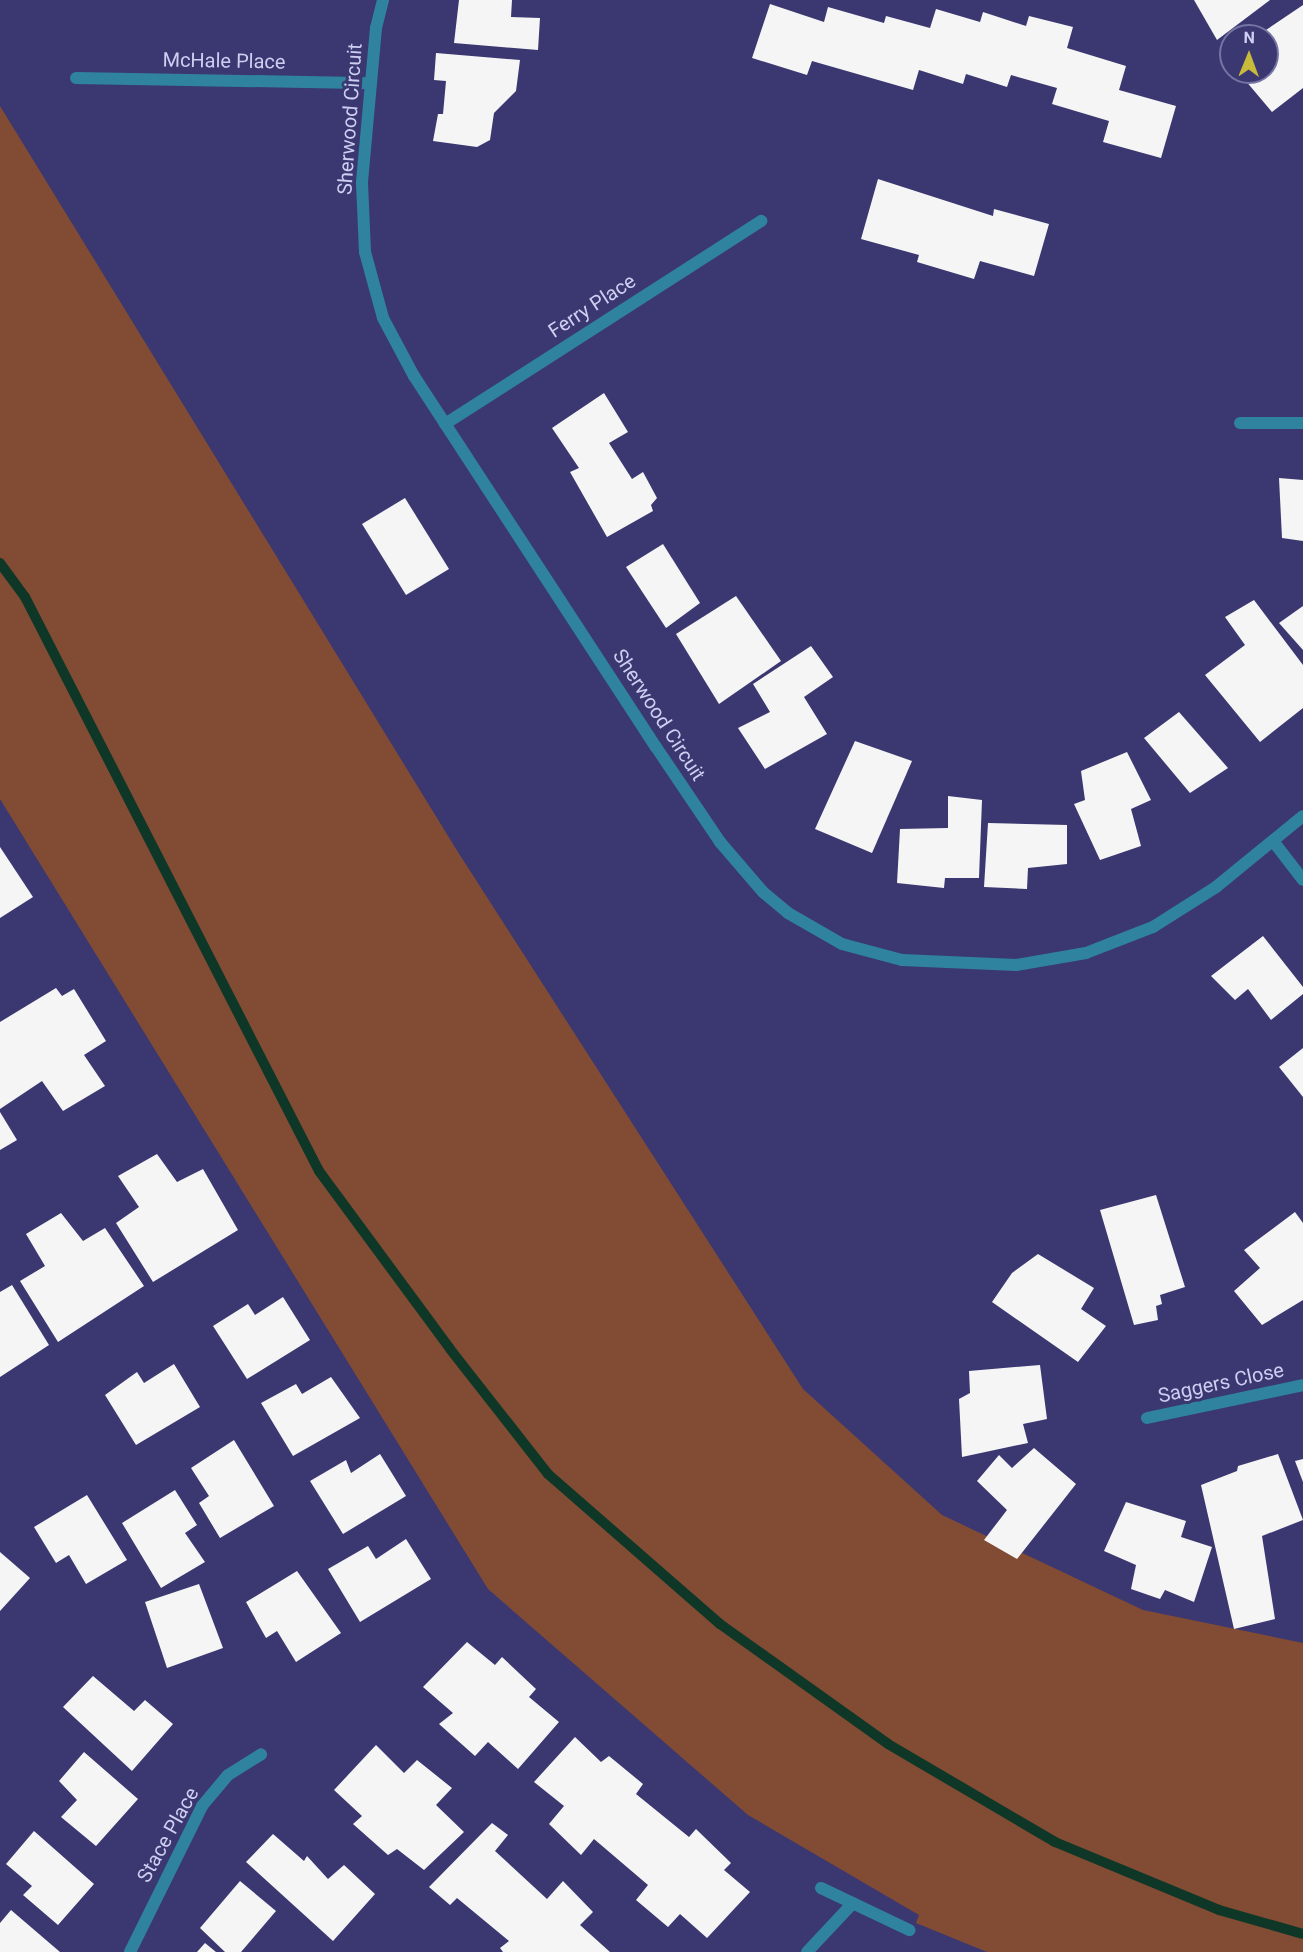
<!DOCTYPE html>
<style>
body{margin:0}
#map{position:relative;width:1303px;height:1952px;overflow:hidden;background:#3b3871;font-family:Roboto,sans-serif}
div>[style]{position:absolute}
.green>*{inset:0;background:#814b34}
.stream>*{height:10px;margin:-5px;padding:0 5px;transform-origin:5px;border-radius:5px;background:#0e3727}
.building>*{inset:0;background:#f5f5f5}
.service>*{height:12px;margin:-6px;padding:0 6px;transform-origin:6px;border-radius:6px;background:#30839e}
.minor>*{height:12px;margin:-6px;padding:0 6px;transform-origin:6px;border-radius:6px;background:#30839e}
span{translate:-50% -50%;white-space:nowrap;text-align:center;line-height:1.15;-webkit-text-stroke:6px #3b3871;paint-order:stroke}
.street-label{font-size:20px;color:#cdcef1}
.north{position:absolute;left:1219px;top:24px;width:60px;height:60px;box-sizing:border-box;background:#3b3871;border:2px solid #7574a4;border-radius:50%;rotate:1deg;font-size:16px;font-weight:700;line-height:24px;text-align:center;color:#cdcef1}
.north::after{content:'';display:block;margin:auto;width:21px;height:27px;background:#c8bb3b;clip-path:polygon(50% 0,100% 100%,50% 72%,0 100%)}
</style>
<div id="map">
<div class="green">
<div style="clip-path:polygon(0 106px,456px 849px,803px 1389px,942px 1515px,1143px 1610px,1303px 1643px,1303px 1952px,987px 1952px,916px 1923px,919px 1915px,748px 1815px,488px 1589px,0 799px)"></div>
</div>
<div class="stream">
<div style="left:0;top:563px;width:42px;rotate:53.7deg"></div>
<div style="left:25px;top:597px;width:645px;rotate:62.88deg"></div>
<div style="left:319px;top:1171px;width:221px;rotate:53.6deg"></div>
<div style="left:450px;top:1349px;width:159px;rotate:51.9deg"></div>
<div style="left:548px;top:1474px;width:228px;rotate:41.1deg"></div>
<div style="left:720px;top:1624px;width:206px;rotate:35.5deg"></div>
<div style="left:888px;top:1744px;width:194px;rotate:30.4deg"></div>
<div style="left:1055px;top:1842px;width:178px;rotate:22.5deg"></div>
<div style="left:1219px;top:1910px;width:87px;rotate:15.9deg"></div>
</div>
<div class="building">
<div style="clip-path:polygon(459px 0,512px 0,511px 17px,540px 18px,538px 50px,454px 43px)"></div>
<div style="clip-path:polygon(1194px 0,1270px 0,1217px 40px)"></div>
<div style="clip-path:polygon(770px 4px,824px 22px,828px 7px,884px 23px,886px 16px,930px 28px,936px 9px,980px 22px,983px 12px,1026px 26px,1029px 16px,1073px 27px,1067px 48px,1126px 66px,1119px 90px,1176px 106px,1161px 158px,1103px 142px,1109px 121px,1052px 104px,1057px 88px,1011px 75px,1007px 87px,966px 74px,963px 84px,919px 70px,913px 90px,812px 61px,807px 75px,752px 58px)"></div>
<div style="clip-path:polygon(1303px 5px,1303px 88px,1272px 112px,1245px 80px,1257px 72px,1267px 72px,1267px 65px,1274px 60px,1267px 36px,1260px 34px)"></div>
<div style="clip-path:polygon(436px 53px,520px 60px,516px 91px,494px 113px,490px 140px,477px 147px,433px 141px,438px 114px,443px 114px,446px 81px,434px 80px)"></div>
<div style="clip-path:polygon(878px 179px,993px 216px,994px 209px,1049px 224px,1034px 276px,980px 261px,974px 279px,917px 262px,919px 255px,861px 239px)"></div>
<div style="clip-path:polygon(604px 393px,628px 432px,609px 443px,632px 479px,643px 472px,657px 498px,651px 505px,653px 511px,607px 537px,570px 472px,579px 468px,552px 428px)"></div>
<div style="clip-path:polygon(1279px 478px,1303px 480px,1303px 541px,1282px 538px)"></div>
<div style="clip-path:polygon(405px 498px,449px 569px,406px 595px,362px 524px)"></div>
<div style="clip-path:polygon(663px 544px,700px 603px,666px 628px,626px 567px)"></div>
<div style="clip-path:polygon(736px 596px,781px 661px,719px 704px,676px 634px)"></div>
<div style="clip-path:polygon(1254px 600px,1303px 665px,1303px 708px,1260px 742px,1205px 675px,1245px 645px,1225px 617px)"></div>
<div style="clip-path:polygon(1303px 606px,1303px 650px,1279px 623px)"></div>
<div style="clip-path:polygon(811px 646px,833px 677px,804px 697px,827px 734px,765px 769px,738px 728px,770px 712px,753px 684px)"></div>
<div style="clip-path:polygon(1179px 712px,1228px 768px,1190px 793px,1144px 738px)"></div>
<div style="clip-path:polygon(855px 741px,912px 761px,872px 853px,815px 829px)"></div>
<div style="clip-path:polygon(1127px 752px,1151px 800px,1131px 809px,1141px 846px,1100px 860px,1074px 804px,1085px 800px,1081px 771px)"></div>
<div style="clip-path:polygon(948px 796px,982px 800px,979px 878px,945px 878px,944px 888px,897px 883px,900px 829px,948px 828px)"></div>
<div style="clip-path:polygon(988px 823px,1067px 825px,1067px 864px,1028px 868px,1027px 889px,984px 887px)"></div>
<div style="clip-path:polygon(0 847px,33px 897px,0 918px)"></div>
<div style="clip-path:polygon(1263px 936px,1303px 987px,1303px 994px,1271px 1020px,1248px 989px,1235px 1000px,1211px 976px)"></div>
<div style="clip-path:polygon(56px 988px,62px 996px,74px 989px,106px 1041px,84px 1055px,105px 1086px,63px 1111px,42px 1081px,0 1109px,0 1022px)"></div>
<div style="clip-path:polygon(1303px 1048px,1303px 1097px,1279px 1067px)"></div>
<div style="clip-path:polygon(0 1112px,17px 1140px,0 1150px)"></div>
<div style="clip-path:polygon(157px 1154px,177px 1182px,203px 1169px,238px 1230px,153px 1282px,116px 1223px,139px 1207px,118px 1176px)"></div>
<div style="clip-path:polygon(1156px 1195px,1185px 1287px,1160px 1295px,1162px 1304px,1156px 1306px,1158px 1320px,1134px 1325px,1100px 1210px)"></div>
<div style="clip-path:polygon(1295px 1212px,1303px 1223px,1303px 1300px,1262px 1325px,1234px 1291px,1260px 1268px,1244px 1250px)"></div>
<div style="clip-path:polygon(61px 1213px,83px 1241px,105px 1228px,144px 1286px,58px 1342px,20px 1281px,45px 1266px,26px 1234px)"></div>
<div style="clip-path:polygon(1038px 1254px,1094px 1288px,1081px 1309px,1106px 1326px,1078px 1362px,992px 1302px,1012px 1273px)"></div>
<div style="clip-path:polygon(12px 1285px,49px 1345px,0 1377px,0 1292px)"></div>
<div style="clip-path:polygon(283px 1297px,310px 1340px,247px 1379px,213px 1326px,248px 1304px,255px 1315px)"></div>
<div style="clip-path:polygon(174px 1364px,200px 1407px,136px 1445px,105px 1395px,137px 1372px,144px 1383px)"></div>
<div style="clip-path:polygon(1040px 1365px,1047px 1419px,1023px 1424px,1028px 1443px,962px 1457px,959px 1399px,970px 1393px,969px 1371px)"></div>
<div style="clip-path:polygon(331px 1377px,360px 1418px,293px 1456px,261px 1403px,296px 1384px,302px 1394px)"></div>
<div style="clip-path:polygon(234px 1440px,274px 1506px,220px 1538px,199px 1503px,209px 1496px,191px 1468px)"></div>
<div style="clip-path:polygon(1034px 1448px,1076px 1484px,1017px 1559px,984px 1540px,1007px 1510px,977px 1481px,999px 1455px,1012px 1468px)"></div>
<div style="clip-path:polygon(380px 1454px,406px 1496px,343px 1534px,310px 1481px,346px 1460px,351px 1473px)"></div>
<div style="clip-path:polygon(1278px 1454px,1303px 1520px,1262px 1536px,1275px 1619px,1234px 1629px,1201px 1485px,1237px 1471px,1238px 1466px)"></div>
<div style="clip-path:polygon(1303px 1459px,1303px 1482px,1295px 1461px)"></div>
<div style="clip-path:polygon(175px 1490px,197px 1525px,185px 1533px,205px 1562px,161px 1588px,122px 1523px)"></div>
<div style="clip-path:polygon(87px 1495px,127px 1560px,86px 1584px,69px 1555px,56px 1563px,34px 1527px)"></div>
<div style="clip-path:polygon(1126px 1502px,1186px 1521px,1181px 1537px,1212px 1547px,1194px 1602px,1165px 1590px,1160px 1599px,1131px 1589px,1136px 1565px,1104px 1551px)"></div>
<div style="clip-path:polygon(406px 1539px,431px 1579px,360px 1622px,328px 1569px,368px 1546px,376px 1559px)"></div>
<div style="clip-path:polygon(0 1552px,30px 1578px,0 1611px)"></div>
<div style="clip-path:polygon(297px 1571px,341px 1633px,296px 1662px,277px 1631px,266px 1638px,246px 1602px)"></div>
<div style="clip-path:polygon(199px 1584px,223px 1648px,167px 1668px,145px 1602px)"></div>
<div style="clip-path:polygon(467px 1642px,495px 1665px,502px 1657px,536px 1689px,529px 1697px,559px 1722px,518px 1769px,488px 1742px,475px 1756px,439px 1724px,453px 1713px,423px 1687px)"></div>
<div style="clip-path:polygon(93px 1676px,134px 1711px,145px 1700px,173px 1724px,132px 1771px,63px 1707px)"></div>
<div style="clip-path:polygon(575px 1737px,601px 1762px,609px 1756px,643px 1784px,636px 1794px,689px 1837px,696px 1829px,731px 1863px,724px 1870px,750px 1892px,707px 1938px,680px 1914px,668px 1927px,636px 1900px,648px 1885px,594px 1839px,581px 1855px,549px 1824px,564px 1806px,534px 1782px)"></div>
<div style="clip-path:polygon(376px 1745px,404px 1773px,417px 1760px,452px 1788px,436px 1805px,464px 1832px,424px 1870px,397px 1849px,388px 1855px,353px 1824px,362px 1816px,334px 1790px)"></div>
<div style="clip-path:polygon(84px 1752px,138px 1799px,96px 1846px,61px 1817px,77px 1800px,59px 1781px)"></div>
<div style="clip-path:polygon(492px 1823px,508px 1835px,495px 1851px,547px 1899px,563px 1881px,593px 1912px,580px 1925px,610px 1952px,503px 1952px,500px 1948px,509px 1941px,457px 1898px,450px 1905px,429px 1887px)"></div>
<div style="clip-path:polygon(34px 1831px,94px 1884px,58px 1925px,23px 1895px,32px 1886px,6px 1864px)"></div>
<div style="clip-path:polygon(273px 1834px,304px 1861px,307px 1856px,328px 1879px,344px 1865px,375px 1894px,333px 1941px,246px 1862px)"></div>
<div style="clip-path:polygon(240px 1881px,276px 1911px,241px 1952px,225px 1952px,200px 1928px)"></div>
<div style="clip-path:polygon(11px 1910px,60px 1952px,0 1952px,0 1923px)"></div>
<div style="clip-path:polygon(205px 1943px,216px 1952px,197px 1952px)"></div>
</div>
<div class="service">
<div style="left:821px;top:1888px;width:98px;rotate:25.5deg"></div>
<div style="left:807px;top:1952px;width:67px;rotate:-46.8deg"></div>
</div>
<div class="minor">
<div style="left:383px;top:0;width:29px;rotate:104deg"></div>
<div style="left:376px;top:28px;width:156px;rotate:95.2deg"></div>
<div style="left:362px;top:183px;width:69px;rotate:87.5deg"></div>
<div style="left:365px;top:252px;width:68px;rotate:74.7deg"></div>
<div style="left:383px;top:318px;width:66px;rotate:61.9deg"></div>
<div style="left:414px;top:376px;width:443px;rotate:56.9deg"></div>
<div style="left:656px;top:747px;width:115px;rotate:56deg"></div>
<div style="left:720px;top:842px;width:66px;rotate:49.3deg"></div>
<div style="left:763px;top:892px;width:33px;rotate:40deg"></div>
<div style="left:788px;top:913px;width:62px;rotate:29.9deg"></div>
<div style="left:842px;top:944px;width:62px;rotate:14.9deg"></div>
<div style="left:902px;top:960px;width:114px;rotate:2.5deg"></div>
<div style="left:1016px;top:965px;width:71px;rotate:-9.7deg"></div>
<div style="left:1086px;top:953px;width:72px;rotate:-21.2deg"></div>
<div style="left:1153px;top:927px;width:75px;rotate:-32.4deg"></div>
<div style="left:1216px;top:887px;width:112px;rotate:-39.2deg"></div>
<div style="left:76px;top:78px;width:295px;rotate:1deg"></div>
<div style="left:1240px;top:423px;width:63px"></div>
<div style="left:445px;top:424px;width:376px;rotate:-32.7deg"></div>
<div style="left:1273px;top:841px;width:49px;rotate:52.4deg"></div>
<div style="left:1147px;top:1418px;width:159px;rotate:-11.9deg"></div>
<div style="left:130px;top:1952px;width:163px;rotate:-63.7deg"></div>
<div style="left:202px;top:1806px;width:40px;rotate:-50deg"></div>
<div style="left:228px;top:1775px;width:39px;rotate:-32deg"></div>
</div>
<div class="street-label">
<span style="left:224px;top:61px;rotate:1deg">McHale Place</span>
<span style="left:350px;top:119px;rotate:-86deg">Sherwood Circuit</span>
<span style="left:592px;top:306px;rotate:-33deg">Ferry Place</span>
<span style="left:659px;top:715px;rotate:57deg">Sherwood Circuit</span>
<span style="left:1221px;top:1383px;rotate:-12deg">Saggers Close</span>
<span style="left:168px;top:1835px;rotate:-61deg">Stace Place</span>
</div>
<div class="north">N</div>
</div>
